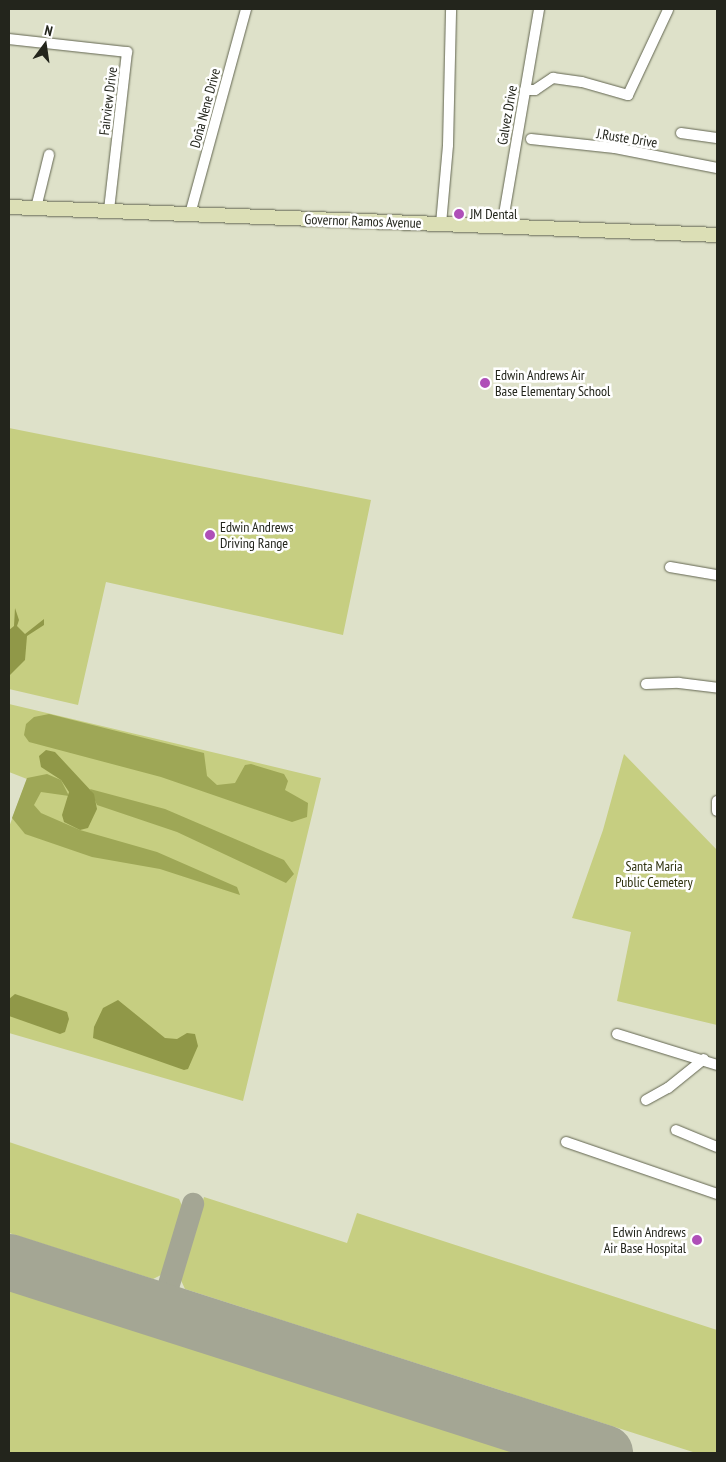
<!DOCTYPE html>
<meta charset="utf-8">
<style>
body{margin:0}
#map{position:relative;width:726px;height:1462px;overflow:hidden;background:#dee1c9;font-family:"PT Sans Narrow",sans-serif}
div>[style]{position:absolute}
.green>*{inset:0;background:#c6ce81}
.forest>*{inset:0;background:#9ea756}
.water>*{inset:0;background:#909848}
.taxiway>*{height:22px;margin:-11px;padding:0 11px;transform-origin:11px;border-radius:11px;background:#a4a694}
.runway>*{height:56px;margin:-28px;padding:0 28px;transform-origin:28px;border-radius:28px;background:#a4a694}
.roads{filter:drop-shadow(0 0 1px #626550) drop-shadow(0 0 1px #626550)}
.street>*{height:10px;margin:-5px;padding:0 5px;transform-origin:5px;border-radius:5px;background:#fff}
.secondary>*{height:14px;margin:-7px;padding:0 7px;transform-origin:7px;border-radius:7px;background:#dcdfb6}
.dots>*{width:14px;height:14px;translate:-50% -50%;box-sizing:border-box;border:2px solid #fff;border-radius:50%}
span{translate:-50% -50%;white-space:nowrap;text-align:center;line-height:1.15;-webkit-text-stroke:5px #fff;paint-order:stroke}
.street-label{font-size:14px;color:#23251c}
.poi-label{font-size:14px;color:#23251c}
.left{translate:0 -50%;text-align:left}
.right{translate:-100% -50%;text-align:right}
.park-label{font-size:14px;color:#303310}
.frame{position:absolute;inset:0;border:10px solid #23251c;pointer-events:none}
.north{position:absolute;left:20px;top:20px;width:50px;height:50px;-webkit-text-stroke:4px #fff;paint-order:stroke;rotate:14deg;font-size:14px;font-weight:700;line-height:20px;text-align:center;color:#23251c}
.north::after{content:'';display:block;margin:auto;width:18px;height:22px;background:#23251c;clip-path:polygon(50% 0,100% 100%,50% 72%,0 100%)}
</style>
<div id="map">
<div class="green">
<div style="clip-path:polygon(9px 428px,371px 500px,343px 635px,106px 582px,78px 705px,9px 689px)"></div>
<div style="clip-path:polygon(9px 704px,321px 778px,243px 1101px,9px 1033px,9px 827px,27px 779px,9px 772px)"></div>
<div style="clip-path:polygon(624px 754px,717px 850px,717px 1025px,617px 1001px,631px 932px,572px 918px,603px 830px)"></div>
<div style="clip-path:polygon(9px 1142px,179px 1199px,184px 1210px,163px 1274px,153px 1279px,9px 1233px)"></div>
<div style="clip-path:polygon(204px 1197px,347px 1243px,357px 1213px,717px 1330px,717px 1453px,696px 1453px,185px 1289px,179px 1276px)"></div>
<div style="clip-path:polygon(9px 1290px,522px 1453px,9px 1453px)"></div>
</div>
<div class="forest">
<div style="clip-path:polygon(49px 714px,204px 753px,207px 776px,217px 785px,235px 783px,245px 765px,251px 764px,284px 774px,288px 781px,285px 790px,308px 803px,307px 817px,292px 822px,161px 777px,29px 742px,24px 735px,26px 724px,34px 717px)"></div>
<div style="clip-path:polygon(47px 774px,61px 780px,69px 796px,41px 792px,34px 805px,41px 813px,80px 830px,157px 852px,237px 887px,240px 895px,160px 869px,92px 857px,25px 834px,12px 818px,27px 778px)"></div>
<div style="clip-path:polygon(90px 789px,165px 809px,284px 860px,294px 874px,286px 883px,177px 832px,97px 805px)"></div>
</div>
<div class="water">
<div style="clip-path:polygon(15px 608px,19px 620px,17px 626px,25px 634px,44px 619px,44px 625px,27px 636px,25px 660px,9px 676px,9px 630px,14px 626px)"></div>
<div style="clip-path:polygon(46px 750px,55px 752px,94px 794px,97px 809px,88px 828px,80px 830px,64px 822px,62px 815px,69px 792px,61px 780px,41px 767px,39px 756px)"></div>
<div style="clip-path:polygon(15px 994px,67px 1012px,69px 1019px,65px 1032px,60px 1034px,9px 1016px,9px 999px)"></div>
<div style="clip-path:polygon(118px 1000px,165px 1038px,177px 1039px,187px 1033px,195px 1034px,198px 1046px,188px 1069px,184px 1070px,93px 1038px,94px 1027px,103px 1008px)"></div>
</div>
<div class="taxiway">
<div style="left:161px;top:1311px;width:112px;rotate:-73.3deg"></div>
</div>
<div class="runway">
<div style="left:9px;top:1262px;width:626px;rotate:17.77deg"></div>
</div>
<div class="roads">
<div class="street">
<div style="left:9px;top:39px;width:119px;rotate:6.3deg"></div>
<div style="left:127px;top:52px;width:160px;rotate:96.5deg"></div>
<div style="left:525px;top:90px;width:10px"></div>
<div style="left:535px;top:90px;width:22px;rotate:-34deg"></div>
<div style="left:553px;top:78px;width:29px;rotate:8deg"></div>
<div style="left:582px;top:82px;width:48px;rotate:15.8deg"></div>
<div style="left:628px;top:95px;width:94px;rotate:-64.8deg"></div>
<div style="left:681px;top:133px;width:36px;rotate:8deg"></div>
<div style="left:531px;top:139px;width:84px;rotate:6.1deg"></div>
<div style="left:615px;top:148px;width:104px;rotate:11.1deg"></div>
<div style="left:36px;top:208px;width:55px;rotate:-76.2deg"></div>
<div style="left:190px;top:214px;width:213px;rotate:-74.7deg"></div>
<div style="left:441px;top:224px;width:79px;rotate:-84.9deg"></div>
<div style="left:448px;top:145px;width:136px;rotate:-88.7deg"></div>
<div style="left:502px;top:226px;width:220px;rotate:-80.3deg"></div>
<div style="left:670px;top:567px;width:48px;rotate:9.7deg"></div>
<div style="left:646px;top:684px;width:33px;rotate:-2deg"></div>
<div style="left:679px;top:683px;width:38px;rotate:7deg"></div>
<div style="left:717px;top:801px;width:10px;rotate:90deg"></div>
<div style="left:617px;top:1034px;width:105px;rotate:17.2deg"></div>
<div style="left:646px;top:1100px;width:25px;rotate:-29deg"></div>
<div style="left:668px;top:1088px;width:46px;rotate:-38.9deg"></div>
<div style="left:676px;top:1130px;width:44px;rotate:22.5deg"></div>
<div style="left:566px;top:1142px;width:160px;rotate:19deg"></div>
</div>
<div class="secondary">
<div style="left:9px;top:207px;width:709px;rotate:2.26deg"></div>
</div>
</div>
<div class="dots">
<div style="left:459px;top:214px;background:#af4fb8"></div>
<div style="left:485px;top:383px;background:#af4fb8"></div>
<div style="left:210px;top:535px;background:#af4fb8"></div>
<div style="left:697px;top:1240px;background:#af4fb8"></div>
</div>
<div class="street-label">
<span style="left:108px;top:101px;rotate:-83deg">Fairview Drive</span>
<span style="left:205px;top:108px;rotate:-75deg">Doña Nene Drive</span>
<span style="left:507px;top:115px;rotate:-80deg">Galvez Drive</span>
<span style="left:627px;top:138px;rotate:9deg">J.Ruste Drive</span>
<span style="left:363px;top:221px;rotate:2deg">Governor Ramos Avenue</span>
</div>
<div class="poi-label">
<span class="left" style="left:470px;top:214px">JM Dental</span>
<span class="left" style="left:495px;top:383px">Edwin Andrews Air<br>Base Elementary School</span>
<span class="left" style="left:220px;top:535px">Edwin Andrews<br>Driving Range</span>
<span class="right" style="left:686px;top:1240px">Edwin Andrews<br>Air Base Hospital</span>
</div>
<div class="park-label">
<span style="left:654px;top:874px">Santa Maria<br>Public Cemetery</span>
</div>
<div class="frame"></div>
<div class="north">N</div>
</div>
